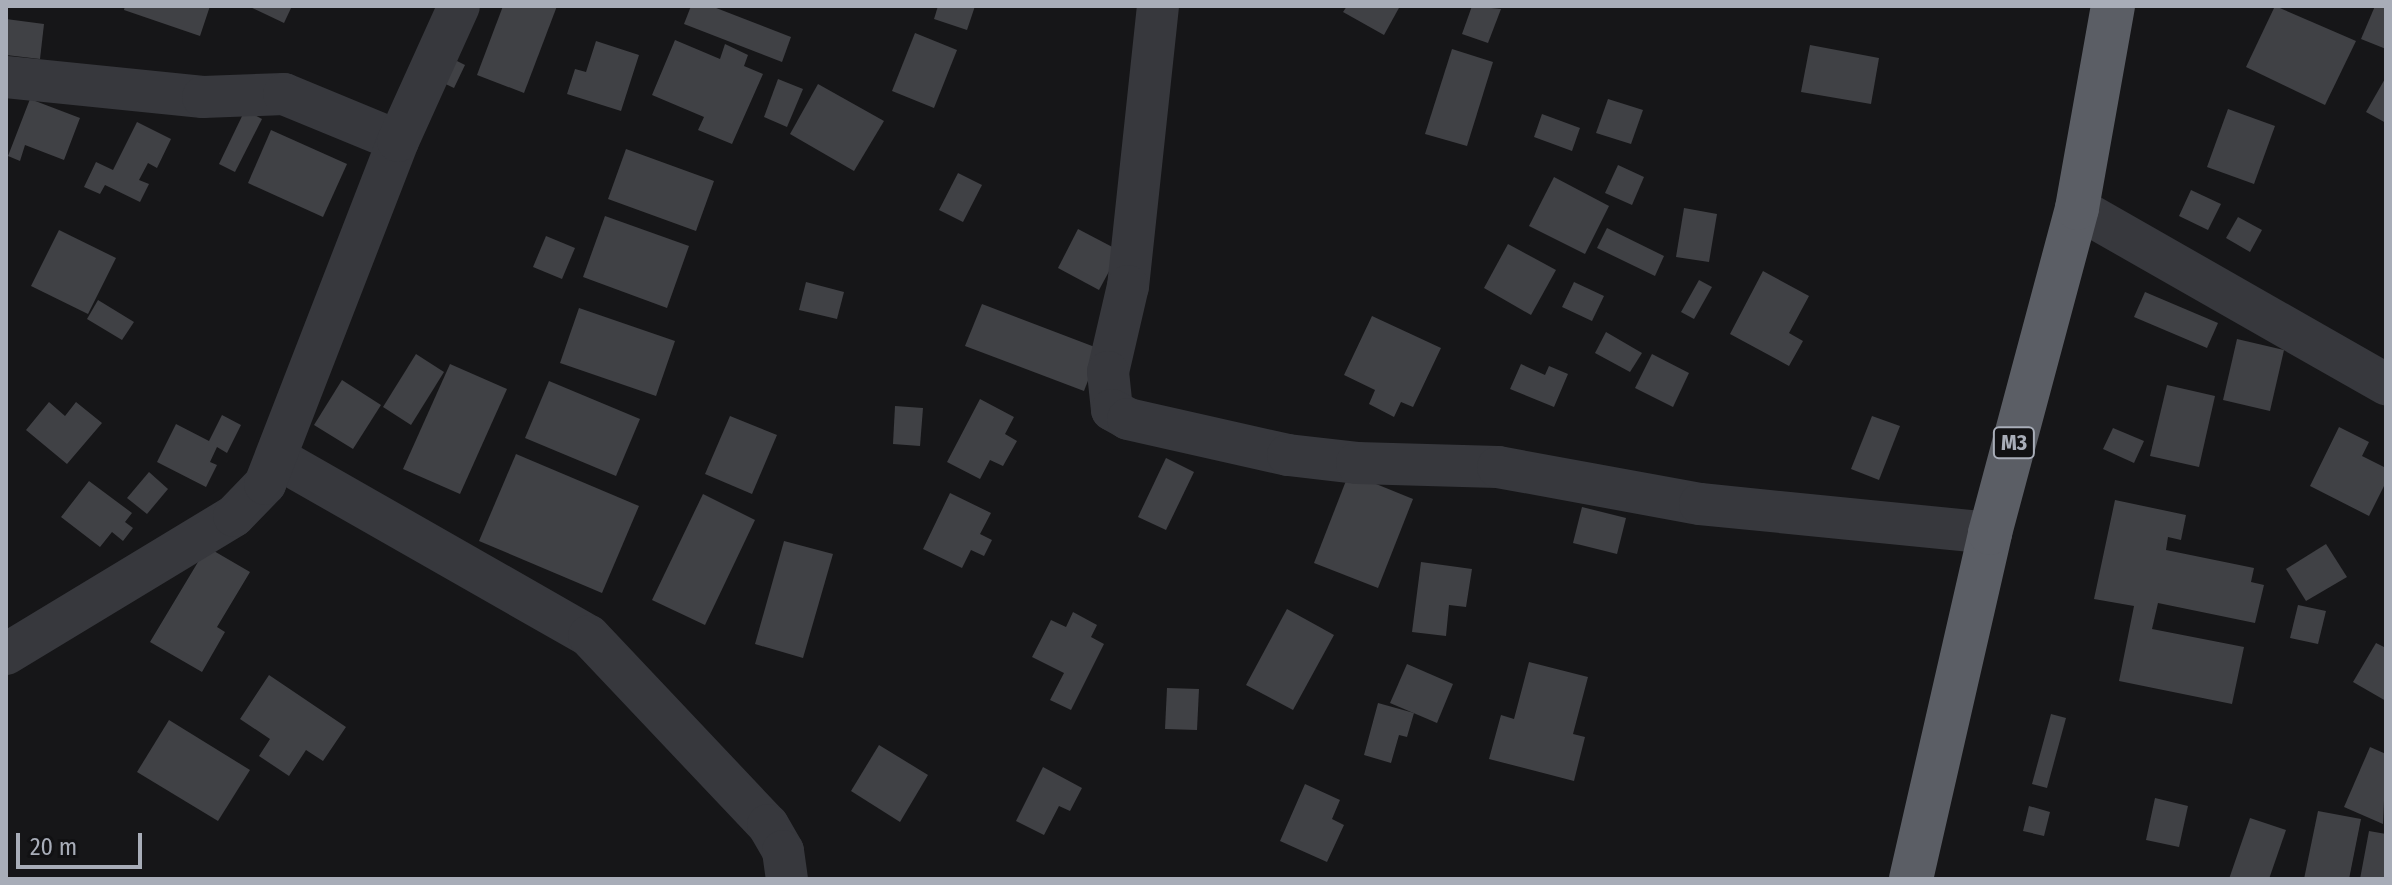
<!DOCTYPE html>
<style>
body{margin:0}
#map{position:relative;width:2392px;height:885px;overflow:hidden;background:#161618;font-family:"Fira Sans Condensed",sans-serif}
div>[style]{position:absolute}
.building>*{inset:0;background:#404145}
.minor>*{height:42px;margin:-21px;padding:0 21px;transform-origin:21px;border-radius:21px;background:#37383d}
.trunk>*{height:44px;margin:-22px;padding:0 22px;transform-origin:22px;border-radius:22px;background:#5b5e65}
span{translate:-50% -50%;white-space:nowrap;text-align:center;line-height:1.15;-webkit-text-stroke:7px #111113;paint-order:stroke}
.shield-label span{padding:2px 6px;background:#111113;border:2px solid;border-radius:6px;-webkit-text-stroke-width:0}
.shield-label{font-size:22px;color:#a8adb8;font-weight:700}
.frame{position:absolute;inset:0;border:8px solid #a8adb8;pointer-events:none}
.scale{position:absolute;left:16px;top:833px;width:126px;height:36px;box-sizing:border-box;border:4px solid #a8adb8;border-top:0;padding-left:10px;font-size:24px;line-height:28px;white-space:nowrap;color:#a8adb8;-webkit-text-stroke:6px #111113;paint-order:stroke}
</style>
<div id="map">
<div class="building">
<div style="clip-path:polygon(125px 6px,210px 6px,200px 36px,124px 10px)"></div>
<div style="clip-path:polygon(248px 6px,292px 6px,284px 23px)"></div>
<div style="clip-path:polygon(503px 6px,557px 6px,524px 93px,477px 75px)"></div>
<div style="clip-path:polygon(691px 6px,711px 6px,791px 37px,782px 62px,684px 24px)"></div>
<div style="clip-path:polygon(938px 6px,975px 6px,967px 30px,934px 19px)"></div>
<div style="clip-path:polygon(1347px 6px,1400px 6px,1384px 35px,1343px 12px)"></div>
<div style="clip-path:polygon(1472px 6px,1501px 9px,1488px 43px,1462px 34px)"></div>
<div style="clip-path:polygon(2275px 6px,2356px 41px,2325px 105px,2246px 67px)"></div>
<div style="clip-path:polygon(2375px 6px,2386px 6px,2386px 49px,2361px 39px)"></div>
<div style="clip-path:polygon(6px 19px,44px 24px,40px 59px,6px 55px)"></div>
<div style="clip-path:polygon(915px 33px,957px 50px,934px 108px,892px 91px)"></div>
<div style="clip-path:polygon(675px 40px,720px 59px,725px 44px,748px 55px,744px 66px,763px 74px,732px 144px,698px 130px,704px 117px,652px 95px)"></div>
<div style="clip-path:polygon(596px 41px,639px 55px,621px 111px,567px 94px,575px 69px,586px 72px)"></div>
<div style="clip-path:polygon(1810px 45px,1879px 58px,1871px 104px,1801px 92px)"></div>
<div style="clip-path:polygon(1452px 49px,1493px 62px,1467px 146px,1425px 134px)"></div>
<div style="clip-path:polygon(449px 57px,465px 65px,454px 88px,437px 80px)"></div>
<div style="clip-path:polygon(2386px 77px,2386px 123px,2366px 112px)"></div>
<div style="clip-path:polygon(778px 79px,803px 89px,787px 127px,764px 117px)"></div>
<div style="clip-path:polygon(818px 84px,884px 121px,854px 171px,790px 134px)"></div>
<div style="clip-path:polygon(30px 99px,80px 118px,64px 160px,25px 145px,20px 161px,8px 156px)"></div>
<div style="clip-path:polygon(1608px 99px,1643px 110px,1631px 144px,1596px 133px)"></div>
<div style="clip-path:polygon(2228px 109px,2275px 126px,2254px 184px,2207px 167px)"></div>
<div style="clip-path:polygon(245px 110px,262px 119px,235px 172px,219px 164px)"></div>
<div style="clip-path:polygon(1542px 114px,1580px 128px,1572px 151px,1534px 137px)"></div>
<div style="clip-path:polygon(137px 122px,171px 139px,157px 168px,148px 163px,139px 180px,149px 184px,140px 202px,105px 185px,100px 194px,84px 187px,96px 162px,113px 170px)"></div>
<div style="clip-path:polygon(271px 130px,347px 164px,323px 217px,248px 183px)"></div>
<div style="clip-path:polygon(626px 149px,714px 181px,696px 231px,608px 199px)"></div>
<div style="clip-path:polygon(1618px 165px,1644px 177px,1632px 205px,1605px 193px)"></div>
<div style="clip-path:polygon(958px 173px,982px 185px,963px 222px,939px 210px)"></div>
<div style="clip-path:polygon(1554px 177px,1609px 206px,1585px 254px,1529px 226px)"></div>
<div style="clip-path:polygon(2191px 190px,2221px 204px,2208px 230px,2179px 216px)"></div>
<div style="clip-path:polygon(1684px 208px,1717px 214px,1709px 262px,1676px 257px)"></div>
<div style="clip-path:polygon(605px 216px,689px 246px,667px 308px,583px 277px)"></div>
<div style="clip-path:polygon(2238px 217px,2262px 230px,2250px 252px,2226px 238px)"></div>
<div style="clip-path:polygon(1607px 228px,1664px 256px,1655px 276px,1597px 248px)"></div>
<div style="clip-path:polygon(1078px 229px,1120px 251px,1099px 290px,1058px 268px)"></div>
<div style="clip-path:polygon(59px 230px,116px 258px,88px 314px,31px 286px)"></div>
<div style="clip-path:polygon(546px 236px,575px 248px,562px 279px,533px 267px)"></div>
<div style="clip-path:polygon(1508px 244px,1556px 270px,1531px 315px,1484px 288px)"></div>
<div style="clip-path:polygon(1763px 271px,1809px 296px,1789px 333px,1803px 341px,1789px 366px,1730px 334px)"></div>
<div style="clip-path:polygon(1699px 280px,1712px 287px,1694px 319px,1681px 312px)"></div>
<div style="clip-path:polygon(806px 282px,844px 292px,837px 319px,799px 310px)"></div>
<div style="clip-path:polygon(1574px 282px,1604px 296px,1592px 321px,1562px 307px)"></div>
<div style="clip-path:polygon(2145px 292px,2218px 323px,2207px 348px,2134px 317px)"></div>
<div style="clip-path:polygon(98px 300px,134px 322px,122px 340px,87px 319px)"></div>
<div style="clip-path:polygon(982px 304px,1100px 349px,1084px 391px,965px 346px)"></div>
<div style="clip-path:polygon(579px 308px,675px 341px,656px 396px,560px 363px)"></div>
<div style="clip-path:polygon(1372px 316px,1441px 348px,1413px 407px,1401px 402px,1394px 417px,1369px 404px,1375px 390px,1344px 375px)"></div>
<div style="clip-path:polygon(1606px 332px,1642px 353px,1630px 372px,1595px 353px)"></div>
<div style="clip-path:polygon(2237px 339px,2284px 350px,2270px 411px,2223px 400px)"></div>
<div style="clip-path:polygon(416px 354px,444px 372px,411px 425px,383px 407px)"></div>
<div style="clip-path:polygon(1652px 354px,1689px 373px,1673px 407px,1635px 388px)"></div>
<div style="clip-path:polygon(450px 364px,507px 389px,460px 494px,403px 469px)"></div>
<div style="clip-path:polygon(1521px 364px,1545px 375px,1549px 366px,1568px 374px,1554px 407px,1510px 389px)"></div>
<div style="clip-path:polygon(342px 380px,381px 405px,353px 449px,314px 425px)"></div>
<div style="clip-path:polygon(549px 381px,640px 419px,616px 476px,525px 438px)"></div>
<div style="clip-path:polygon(2167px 385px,2215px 396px,2199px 467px,2150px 456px)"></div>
<div style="clip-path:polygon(980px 399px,1014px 417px,1005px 434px,1017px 441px,1003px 466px,990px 460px,980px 479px,947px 462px)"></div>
<div style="clip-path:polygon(49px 402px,65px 416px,76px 402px,102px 423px,67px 464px,26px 430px)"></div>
<div style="clip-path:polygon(895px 406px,923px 408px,920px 446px,893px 444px)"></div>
<div style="clip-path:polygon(222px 415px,241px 425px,227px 453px,217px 447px,210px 462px,217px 465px,206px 487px,157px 462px,176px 424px,209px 441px)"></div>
<div style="clip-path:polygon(730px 416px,777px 435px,752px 494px,705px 474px)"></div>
<div style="clip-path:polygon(1872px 416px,1900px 426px,1879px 480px,1851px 469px)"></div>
<div style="clip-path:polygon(2339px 427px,2369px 442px,2362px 456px,2386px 468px,2386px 482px,2369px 516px,2310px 486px)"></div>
<div style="clip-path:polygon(2113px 428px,2144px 441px,2134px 463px,2103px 449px)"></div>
<div style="clip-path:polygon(516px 454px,639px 506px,602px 593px,479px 541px)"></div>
<div style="clip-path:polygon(1166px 458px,1194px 472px,1166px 530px,1138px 517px)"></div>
<div style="clip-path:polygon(149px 472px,168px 489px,147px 514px,127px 498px)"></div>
<div style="clip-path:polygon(1349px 473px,1413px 499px,1378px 588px,1314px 563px)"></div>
<div style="clip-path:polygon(89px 481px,132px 513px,125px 522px,133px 528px,123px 541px,112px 532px,100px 547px,61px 517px)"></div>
<div style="clip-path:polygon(950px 493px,991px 513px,980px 534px,992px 540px,984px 556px,971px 550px,962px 568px,923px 549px)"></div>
<div style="clip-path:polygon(703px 494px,755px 520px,705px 625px,652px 600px)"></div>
<div style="clip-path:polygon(2115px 500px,2186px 515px,2181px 540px,2168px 537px,2166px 550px,2254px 568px,2251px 582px,2264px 585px,2255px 623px,2158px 603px,2152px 629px,2244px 647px,2232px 704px,2119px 681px,2134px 606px,2094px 599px)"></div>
<div style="clip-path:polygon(1582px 507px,1626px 518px,1617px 554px,1573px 543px)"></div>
<div style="clip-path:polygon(784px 541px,833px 554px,803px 658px,755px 644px)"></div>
<div style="clip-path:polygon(2326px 544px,2347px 577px,2306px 601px,2286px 569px)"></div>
<div style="clip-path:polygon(207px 547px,250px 572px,217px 627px,225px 632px,202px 672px,150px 642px)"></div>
<div style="clip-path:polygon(1421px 562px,1472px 569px,1466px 607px,1449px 605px,1446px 636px,1412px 632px)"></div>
<div style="clip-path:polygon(2298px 605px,2326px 611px,2318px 644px,2290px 638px)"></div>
<div style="clip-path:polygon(1287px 609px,1334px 635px,1293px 710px,1246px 685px)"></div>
<div style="clip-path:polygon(1073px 612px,1097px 625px,1091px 637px,1104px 644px,1071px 710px,1050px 700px,1064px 673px,1032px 657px,1051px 620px,1066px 627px)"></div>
<div style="clip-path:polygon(2376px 643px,2386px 648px,2386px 701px,2353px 682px)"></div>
<div style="clip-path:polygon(1529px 662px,1588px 677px,1573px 734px,1585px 737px,1574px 781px,1489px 759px,1501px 715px,1514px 719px)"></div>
<div style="clip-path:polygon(1407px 664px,1453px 684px,1437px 723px,1390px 703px)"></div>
<div style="clip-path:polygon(269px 675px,346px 727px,323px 761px,306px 750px,289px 776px,259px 756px,270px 739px,240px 719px)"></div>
<div style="clip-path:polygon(1167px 688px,1199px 689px,1197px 730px,1165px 729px)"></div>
<div style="clip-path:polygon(1378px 703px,1414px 713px,1407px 737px,1399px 735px,1391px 763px,1364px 755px)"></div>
<div style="clip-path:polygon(2051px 714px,2066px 718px,2047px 788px,2032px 784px)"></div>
<div style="clip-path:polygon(169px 720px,250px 770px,218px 821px,137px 772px)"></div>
<div style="clip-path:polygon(879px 745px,928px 775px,900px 822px,851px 791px)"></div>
<div style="clip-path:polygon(2370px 747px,2386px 754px,2383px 824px,2344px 807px)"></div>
<div style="clip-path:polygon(1043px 767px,1082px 788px,1070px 811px,1059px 806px,1044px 835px,1016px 821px)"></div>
<div style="clip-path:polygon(1305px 784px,1340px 800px,1332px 819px,1344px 825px,1327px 862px,1280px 841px)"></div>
<div style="clip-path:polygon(2155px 798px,2188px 806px,2179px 847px,2146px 840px)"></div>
<div style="clip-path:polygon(2029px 806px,2050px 812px,2044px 836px,2023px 831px)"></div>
<div style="clip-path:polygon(2318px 811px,2361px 819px,2349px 879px,2304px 879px)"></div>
<div style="clip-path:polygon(2250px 818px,2286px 830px,2269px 879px,2229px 879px)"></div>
<div style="clip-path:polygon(2369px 831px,2386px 834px,2386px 879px,2360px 879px)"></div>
</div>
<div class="minor">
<div style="left:1158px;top:6px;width:282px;rotate:96.1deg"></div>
<div style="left:1128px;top:286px;width:88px;rotate:103.1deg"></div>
<div style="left:1108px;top:372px;width:38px;rotate:84deg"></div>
<div style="left:1112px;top:410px;width:18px;rotate:29deg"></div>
<div style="left:1128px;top:419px;width:164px;rotate:12.7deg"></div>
<div style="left:1288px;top:455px;width:69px;rotate:6.6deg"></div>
<div style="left:1357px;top:463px;width:141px;rotate:1.6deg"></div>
<div style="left:1498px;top:467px;width:205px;rotate:10.4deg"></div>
<div style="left:1700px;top:504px;width:291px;rotate:5.7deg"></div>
<div style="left:6px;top:77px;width:198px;rotate:5.8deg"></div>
<div style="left:203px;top:97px;width:81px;rotate:-2.1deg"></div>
<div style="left:284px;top:94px;width:123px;rotate:22.4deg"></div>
<div style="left:2077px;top:208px;width:356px;rotate:29.7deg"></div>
<div style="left:277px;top:458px;width:359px;rotate:29.7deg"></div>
<div style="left:589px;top:636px;width:260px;rotate:46.6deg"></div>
<div style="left:768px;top:825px;width:30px;rotate:60deg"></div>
<div style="left:783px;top:851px;width:28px;rotate:82deg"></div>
<div style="left:6px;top:654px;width:267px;rotate:-31.2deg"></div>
<div style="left:234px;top:516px;width:45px;rotate:-45.9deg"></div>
<div style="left:265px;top:484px;width:368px;rotate:-68.8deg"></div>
<div style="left:398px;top:141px;width:148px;rotate:-65.7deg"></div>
</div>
<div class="trunk">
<div style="left:1911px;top:879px;width:355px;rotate:-77.1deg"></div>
<div style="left:1990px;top:533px;width:336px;rotate:-75deg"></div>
<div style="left:2077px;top:208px;width:205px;rotate:-79.9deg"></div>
</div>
<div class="shield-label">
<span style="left:2014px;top:443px">M3</span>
</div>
<div class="frame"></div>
<div class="scale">20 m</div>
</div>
